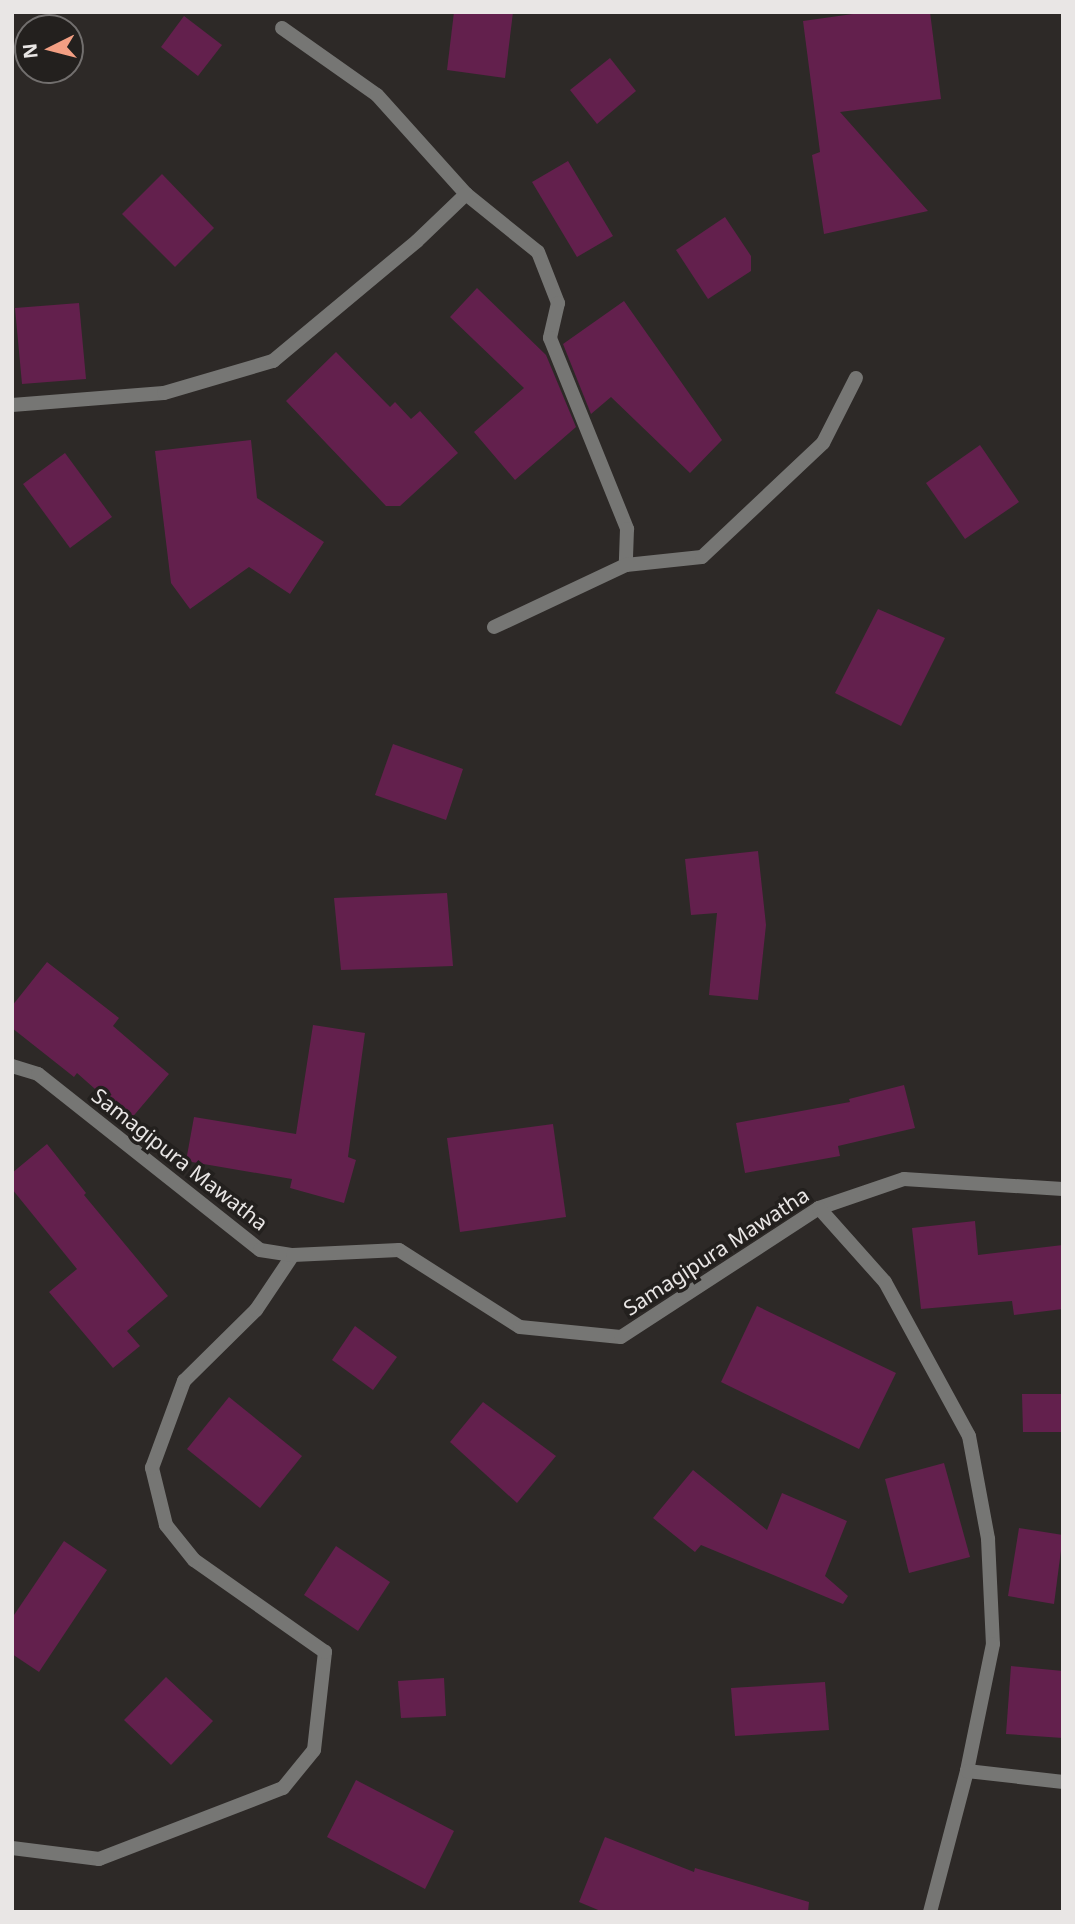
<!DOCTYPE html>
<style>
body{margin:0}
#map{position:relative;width:1075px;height:1924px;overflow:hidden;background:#2d2927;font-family:"Noto Sans",sans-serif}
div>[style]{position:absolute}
.building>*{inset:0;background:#63204d}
.service>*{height:14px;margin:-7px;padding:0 7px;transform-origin:7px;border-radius:7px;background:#767674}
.minor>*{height:14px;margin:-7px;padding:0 7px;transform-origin:7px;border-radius:7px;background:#767674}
span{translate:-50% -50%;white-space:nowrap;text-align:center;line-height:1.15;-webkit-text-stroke:7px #23201e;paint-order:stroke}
.street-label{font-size:21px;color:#e9e6e5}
.frame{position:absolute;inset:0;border:14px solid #e9e6e5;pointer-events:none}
.north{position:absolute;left:14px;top:14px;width:70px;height:70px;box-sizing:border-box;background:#23201e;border:2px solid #726f6e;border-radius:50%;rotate:264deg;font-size:19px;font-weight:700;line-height:28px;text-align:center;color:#e9e6e5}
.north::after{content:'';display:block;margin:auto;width:24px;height:32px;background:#f39f83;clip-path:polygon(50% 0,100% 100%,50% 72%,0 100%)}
</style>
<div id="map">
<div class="building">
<div style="clip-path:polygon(454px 12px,513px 12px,505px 78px,447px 70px)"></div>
<div style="clip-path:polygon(867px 12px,930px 12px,941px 99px,840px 112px,928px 211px,824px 234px,812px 155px,820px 152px,803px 21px)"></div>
<div style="clip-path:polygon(184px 16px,222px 45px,198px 76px,161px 47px)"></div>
<div style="clip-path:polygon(610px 58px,636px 91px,597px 124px,570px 90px)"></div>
<div style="clip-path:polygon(568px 161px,613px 236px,577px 257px,532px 182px)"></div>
<div style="clip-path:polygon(162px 174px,214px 228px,175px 267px,122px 214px)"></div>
<div style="clip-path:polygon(725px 217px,751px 256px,751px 271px,708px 299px,676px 250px)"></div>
<div style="clip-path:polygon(477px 288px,546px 355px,576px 427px,515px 480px,474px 432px,524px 388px,450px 317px)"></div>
<div style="clip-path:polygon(624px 301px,722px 440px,690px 473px,611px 397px,591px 414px,563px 344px)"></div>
<div style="clip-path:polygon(79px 303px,86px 379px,22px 384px,15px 308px)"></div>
<div style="clip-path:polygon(336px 352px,390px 407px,395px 402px,411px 419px,420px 411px,458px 453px,400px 506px,386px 506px,286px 401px)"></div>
<div style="clip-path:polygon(251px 440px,257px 498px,324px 542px,290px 594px,249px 567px,190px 609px,171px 583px,155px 451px)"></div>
<div style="clip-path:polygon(980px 445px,1019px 502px,965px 539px,926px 483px)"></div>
<div style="clip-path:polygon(65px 453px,112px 517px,70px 548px,23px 484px)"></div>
<div style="clip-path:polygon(878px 609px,945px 638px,901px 726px,835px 693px)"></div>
<div style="clip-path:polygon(393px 744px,463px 769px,446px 820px,375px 795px)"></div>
<div style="clip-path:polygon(758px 851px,766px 925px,758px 1000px,709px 995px,717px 913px,691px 915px,685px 859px)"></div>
<div style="clip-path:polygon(447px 893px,453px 966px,341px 970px,334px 898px)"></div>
<div style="clip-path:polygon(47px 962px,119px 1018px,113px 1026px,169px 1074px,130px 1120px,77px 1073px,74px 1077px,12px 1028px,12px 1006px)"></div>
<div style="clip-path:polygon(313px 1025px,365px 1033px,348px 1157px,356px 1160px,344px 1203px,290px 1188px,292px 1179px,186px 1161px,194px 1117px,296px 1134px)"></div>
<div style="clip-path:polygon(904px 1085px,915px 1128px,838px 1146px,840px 1156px,745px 1173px,736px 1123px,850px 1102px,849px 1099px)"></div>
<div style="clip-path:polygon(553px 1124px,566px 1217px,460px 1232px,447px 1138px)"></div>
<div style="clip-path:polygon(47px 1144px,86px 1193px,84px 1195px,168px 1296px,127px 1331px,140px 1346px,113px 1368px,49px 1292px,77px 1269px,12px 1189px,12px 1173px)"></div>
<div style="clip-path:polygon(975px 1221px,978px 1255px,1063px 1245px,1063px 1309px,1014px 1315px,1012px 1301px,921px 1309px,912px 1228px)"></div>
<div style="clip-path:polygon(757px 1306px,896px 1373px,859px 1449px,721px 1382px)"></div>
<div style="clip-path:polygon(355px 1326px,397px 1357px,373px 1390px,332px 1360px)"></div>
<div style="clip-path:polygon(1022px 1394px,1063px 1394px,1063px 1432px,1023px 1432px)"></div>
<div style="clip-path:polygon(229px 1397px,302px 1456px,260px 1508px,187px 1449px)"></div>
<div style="clip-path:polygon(483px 1402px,556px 1456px,517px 1503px,450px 1442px)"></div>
<div style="clip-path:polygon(944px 1463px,970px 1557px,909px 1573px,885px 1479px)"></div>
<div style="clip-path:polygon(693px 1470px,767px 1530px,782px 1493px,847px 1521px,825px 1576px,848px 1596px,843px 1604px,701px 1545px,695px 1552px,653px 1518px)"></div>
<div style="clip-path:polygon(1019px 1528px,1063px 1535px,1054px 1604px,1008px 1596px)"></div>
<div style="clip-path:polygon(64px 1541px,107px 1570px,39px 1672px,12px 1654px,12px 1618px)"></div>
<div style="clip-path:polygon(336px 1546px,390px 1582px,358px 1631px,304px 1595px)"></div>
<div style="clip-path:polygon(1011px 1666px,1063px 1671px,1063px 1738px,1006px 1734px)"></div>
<div style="clip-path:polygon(166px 1677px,213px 1721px,171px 1765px,124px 1720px)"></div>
<div style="clip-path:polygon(444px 1678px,446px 1716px,401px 1718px,398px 1681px)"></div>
<div style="clip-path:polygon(825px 1682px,829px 1730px,735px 1736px,731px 1688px)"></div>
<div style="clip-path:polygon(356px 1780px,454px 1831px,425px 1889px,327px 1837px)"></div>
<div style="clip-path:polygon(605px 1837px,694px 1872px,695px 1868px,809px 1902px,808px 1912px,603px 1912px,579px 1902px)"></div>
</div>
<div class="service">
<div style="left:12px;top:1848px;width:88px;rotate:7.2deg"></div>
<div style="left:99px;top:1859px;width:197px;rotate:-21.1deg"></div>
<div style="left:283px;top:1788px;width:49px;rotate:-50.8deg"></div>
<div style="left:314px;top:1750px;width:99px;rotate:-83.6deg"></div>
<div style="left:325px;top:1652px;width:160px;rotate:-144.9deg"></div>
<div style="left:194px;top:1560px;width:45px;rotate:-128.7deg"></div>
<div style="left:166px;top:1525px;width:59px;rotate:-103.8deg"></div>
<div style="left:152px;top:1468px;width:93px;rotate:-69.8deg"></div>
<div style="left:184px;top:1381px;width:101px;rotate:-44.6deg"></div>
<div style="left:256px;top:1310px;width:66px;rotate:-56.1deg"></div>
</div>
<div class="minor">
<div style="left:282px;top:28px;width:116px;rotate:35.2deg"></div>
<div style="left:377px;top:95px;width:133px;rotate:48deg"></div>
<div style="left:466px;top:194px;width:92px;rotate:38.9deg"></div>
<div style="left:538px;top:252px;width:55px;rotate:68.6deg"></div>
<div style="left:558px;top:303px;width:36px;rotate:103deg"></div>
<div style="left:550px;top:338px;width:206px;rotate:68deg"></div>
<div style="left:627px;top:529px;width:36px;rotate:92deg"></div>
<div style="left:12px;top:405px;width:152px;rotate:-4.5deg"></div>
<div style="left:164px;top:393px;width:114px;rotate:-16.4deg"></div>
<div style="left:273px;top:361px;width:187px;rotate:-39.8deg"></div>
<div style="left:417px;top:241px;width:68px;rotate:-43.8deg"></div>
<div style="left:494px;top:627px;width:146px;rotate:-25.2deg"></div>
<div style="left:626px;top:565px;width:76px;rotate:-6deg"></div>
<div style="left:702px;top:557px;width:166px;rotate:-43.3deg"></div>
<div style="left:823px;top:443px;width:73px;rotate:-63.1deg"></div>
<div style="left:12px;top:1066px;width:27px;rotate:17deg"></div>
<div style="left:38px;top:1074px;width:283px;rotate:38.4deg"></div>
<div style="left:260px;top:1250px;width:33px;rotate:9deg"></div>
<div style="left:293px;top:1255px;width:106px;rotate:-2.7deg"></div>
<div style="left:399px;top:1250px;width:143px;rotate:32.5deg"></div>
<div style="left:520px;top:1327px;width:101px;rotate:5.7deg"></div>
<div style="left:621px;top:1337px;width:236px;rotate:-33.1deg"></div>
<div style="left:819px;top:1208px;width:90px;rotate:-18.8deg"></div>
<div style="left:904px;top:1179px;width:159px;rotate:3.6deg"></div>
<div style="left:819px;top:1208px;width:99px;rotate:48.3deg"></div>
<div style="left:885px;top:1282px;width:175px;rotate:61.4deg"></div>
<div style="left:969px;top:1436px;width:105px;rotate:79.5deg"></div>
<div style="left:988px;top:1539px;width:105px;rotate:87.3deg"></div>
<div style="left:993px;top:1644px;width:130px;rotate:101.6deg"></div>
<div style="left:967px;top:1771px;width:146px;rotate:104.7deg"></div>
<div style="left:967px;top:1771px;width:97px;rotate:6.5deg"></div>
</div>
<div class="street-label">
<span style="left:180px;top:1159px;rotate:38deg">Samagipura Mawatha</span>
<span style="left:716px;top:1251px;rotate:-33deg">Samagipura Mawatha</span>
</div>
<div class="frame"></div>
<div class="north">N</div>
</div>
